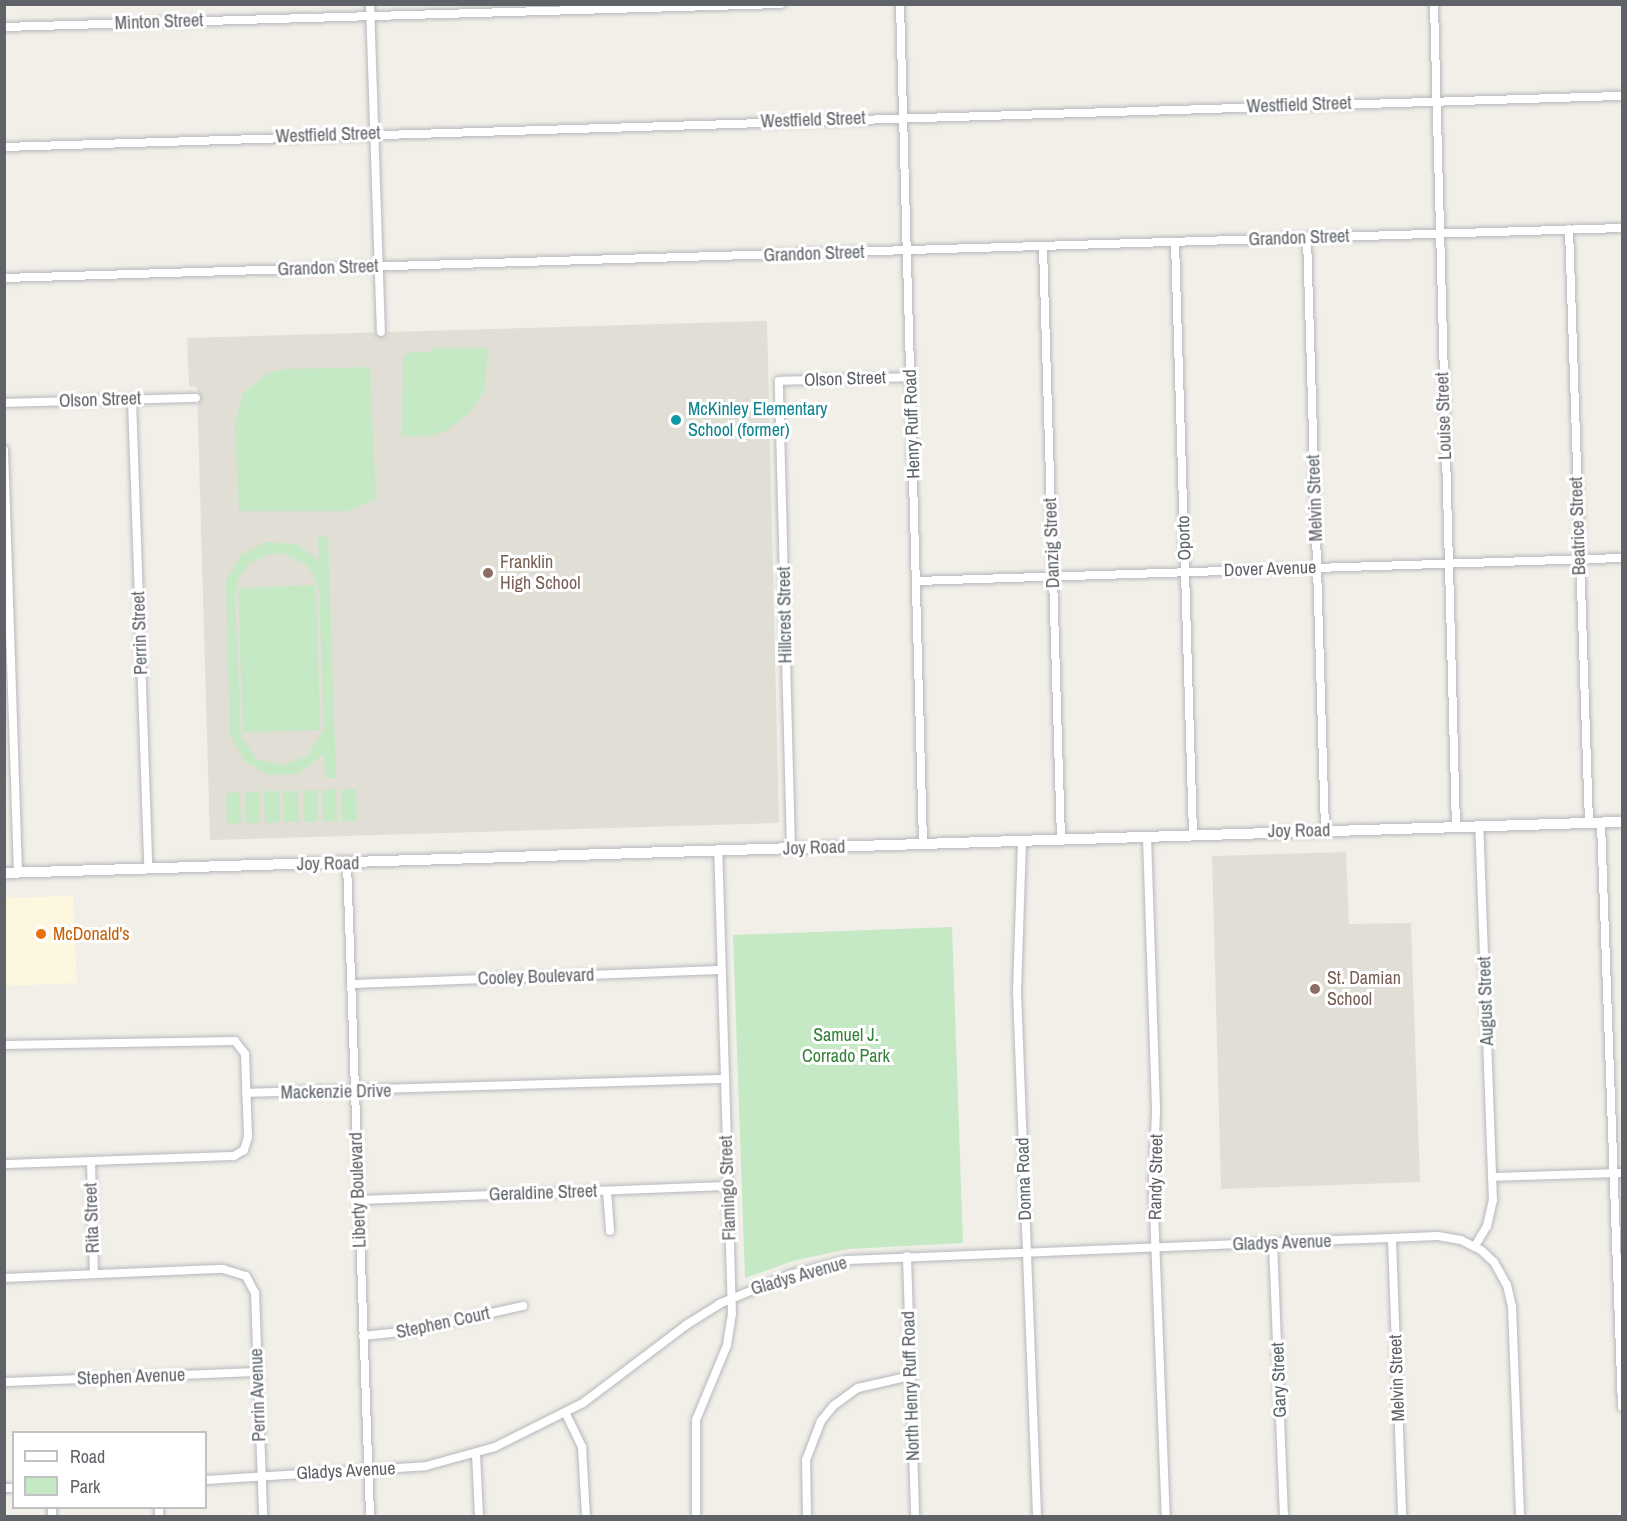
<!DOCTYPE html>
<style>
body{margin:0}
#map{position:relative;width:1627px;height:1521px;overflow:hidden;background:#f1efe8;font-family:"Archivo Narrow",sans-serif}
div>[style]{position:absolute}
.commercial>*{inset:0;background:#fef7e0}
.education>*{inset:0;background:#e1ded6}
.green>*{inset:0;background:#c5e8c5}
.roads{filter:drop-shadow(0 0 2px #b5b8bc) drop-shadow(0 0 2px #b5b8bc)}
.street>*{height:8px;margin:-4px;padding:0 4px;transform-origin:4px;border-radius:4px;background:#fff}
.secondary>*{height:10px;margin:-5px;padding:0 5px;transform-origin:5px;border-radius:5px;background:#fff}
.dots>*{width:16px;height:16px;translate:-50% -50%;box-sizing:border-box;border:3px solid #fff;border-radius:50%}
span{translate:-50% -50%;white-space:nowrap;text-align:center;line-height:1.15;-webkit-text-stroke:6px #fff;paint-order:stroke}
.street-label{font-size:18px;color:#5f6368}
.culture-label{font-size:18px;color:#0d838f}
.left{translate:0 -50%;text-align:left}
.education-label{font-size:18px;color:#785e54}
.food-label{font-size:18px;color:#c56008}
.park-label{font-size:18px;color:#348238}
.frame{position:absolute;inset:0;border:6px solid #5f6368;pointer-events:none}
.legend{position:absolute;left:12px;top:1431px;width:195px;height:78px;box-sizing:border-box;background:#fff;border:2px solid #bfc1c3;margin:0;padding:8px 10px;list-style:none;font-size:18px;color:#5f6368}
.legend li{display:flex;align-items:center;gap:12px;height:30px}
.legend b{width:30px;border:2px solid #bfc1c3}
</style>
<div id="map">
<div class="commercial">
<div style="clip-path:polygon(73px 896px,77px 983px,5px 986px,5px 898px)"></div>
</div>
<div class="education">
<div style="clip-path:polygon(767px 321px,779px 823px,210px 840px,197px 387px,189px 386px,187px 338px)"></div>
<div style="clip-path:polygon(1346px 852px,1349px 924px,1411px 923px,1420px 1182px,1221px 1189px,1212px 856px)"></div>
</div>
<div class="green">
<div style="clip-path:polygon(433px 348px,488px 348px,485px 389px,469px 414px,447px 430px,432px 436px,402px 436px,403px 358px,410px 352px,432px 352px)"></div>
<div style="clip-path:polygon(370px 367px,376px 499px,348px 511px,239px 511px,235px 425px,243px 393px,269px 373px,285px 369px)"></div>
<div style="clip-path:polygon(evenodd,318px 537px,328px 537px,336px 778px,325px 778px,324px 754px,298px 774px,269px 775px,245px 762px,230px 735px,226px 581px,241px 555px,265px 542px,296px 544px,319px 560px,318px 537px,283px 553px,308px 566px,319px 588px,324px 728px,308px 756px,283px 765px,257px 759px,241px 737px,235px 595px,238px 580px,249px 564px,265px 555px,283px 553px)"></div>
<div style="clip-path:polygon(316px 585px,320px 730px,243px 732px,238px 588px)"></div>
<div style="clip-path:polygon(336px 789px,337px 821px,323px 821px,322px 790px)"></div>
<div style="clip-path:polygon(341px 789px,356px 789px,357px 820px,342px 821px)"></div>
<div style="clip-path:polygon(317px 790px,318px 821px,304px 822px,303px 791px)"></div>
<div style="clip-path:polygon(264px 791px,279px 791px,280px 822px,265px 823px)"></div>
<div style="clip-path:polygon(283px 791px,298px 791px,299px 822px,284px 822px)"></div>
<div style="clip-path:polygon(240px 792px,241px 823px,227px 824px,226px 793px)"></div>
<div style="clip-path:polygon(245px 792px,259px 792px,260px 823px,246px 823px)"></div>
<div style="clip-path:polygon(952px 927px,963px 1243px,848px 1249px,793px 1261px,745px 1278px,733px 935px)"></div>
</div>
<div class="roads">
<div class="street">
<div style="left:370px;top:4px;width:328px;rotate:88.1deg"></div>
<div style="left:900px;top:4px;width:840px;rotate:88.43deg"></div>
<div style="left:1434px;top:4px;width:823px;rotate:88.47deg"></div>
<div style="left:4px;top:27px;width:777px;rotate:-1.7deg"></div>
<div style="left:4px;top:147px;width:1619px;rotate:-1.81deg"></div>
<div style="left:1569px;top:229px;width:594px;rotate:88.07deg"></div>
<div style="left:1307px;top:237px;width:594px;rotate:88.26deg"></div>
<div style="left:1175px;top:242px;width:593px;rotate:88.26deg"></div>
<div style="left:1043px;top:247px;width:593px;rotate:88.26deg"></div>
<div style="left:4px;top:278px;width:1619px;rotate:-1.77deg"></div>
<div style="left:132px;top:400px;width:467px;rotate:88deg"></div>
<div style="left:4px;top:403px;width:192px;rotate:-1.5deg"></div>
<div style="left:4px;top:450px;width:422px;rotate:88.1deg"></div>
<div style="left:917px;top:581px;width:705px;rotate:-1.87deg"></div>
<div style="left:1601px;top:823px;width:584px;rotate:87.94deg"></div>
<div style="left:1147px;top:837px;width:274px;rotate:88.1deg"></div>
<div style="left:1156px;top:1111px;width:74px;rotate:92.3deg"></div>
<div style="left:1153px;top:1185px;width:331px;rotate:87.8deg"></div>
<div style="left:1022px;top:841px;width:151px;rotate:91.9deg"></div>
<div style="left:1017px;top:992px;width:524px;rotate:87.81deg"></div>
<div style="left:791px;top:848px;width:467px;rotate:-91.5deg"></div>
<div style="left:779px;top:381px;width:132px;rotate:-1.7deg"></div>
<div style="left:347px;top:863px;width:653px;rotate:87.98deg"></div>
<div style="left:351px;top:984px;width:370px;rotate:-2.2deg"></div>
<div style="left:4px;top:1045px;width:231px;rotate:-1deg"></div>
<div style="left:235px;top:1041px;width:16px;rotate:52deg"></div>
<div style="left:245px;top:1054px;width:83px;rotate:87.9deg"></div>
<div style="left:248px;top:1137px;width:14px;rotate:107deg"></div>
<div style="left:244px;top:1150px;width:12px;rotate:149deg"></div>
<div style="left:234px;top:1156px;width:230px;rotate:178deg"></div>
<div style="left:246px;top:1093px;width:478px;rotate:-1.7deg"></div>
<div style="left:91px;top:1161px;width:113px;rotate:88.5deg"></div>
<div style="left:1492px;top:1177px;width:130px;rotate:-1.8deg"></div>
<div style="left:607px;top:1191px;width:40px;rotate:85.7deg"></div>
<div style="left:358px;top:1200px;width:370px;rotate:-2.2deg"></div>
<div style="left:1392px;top:1239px;width:277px;rotate:87.9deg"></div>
<div style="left:1273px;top:1243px;width:273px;rotate:87.7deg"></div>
<div style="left:1475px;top:1246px;width:23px;rotate:-59deg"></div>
<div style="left:1487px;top:1226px;width:26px;rotate:-77deg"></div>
<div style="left:1493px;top:1201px;width:375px;rotate:-92.1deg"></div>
<div style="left:907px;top:1256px;width:260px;rotate:88.2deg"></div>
<div style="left:4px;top:1278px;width:219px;rotate:-2.4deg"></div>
<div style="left:223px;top:1269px;width:24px;rotate:17deg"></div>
<div style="left:246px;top:1276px;width:19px;rotate:62deg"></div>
<div style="left:255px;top:1293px;width:223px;rotate:87.9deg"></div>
<div style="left:363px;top:1336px;width:47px;rotate:-6.1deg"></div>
<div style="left:410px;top:1331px;width:116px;rotate:-12.5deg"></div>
<div style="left:4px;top:1382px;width:254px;rotate:-2.3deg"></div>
<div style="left:566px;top:1414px;width:37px;rotate:64deg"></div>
<div style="left:582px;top:1447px;width:69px;rotate:86.7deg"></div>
<div style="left:476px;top:1454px;width:62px;rotate:87.2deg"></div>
<div style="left:206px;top:1480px;width:220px;rotate:-3.6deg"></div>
<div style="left:426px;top:1466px;width:72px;rotate:-15.4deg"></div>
<div style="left:495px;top:1447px;width:98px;rotate:-26.6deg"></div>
<div style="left:583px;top:1403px;width:129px;rotate:-37.1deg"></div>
<div style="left:686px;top:1325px;width:39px;rotate:-32deg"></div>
<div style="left:719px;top:1304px;width:76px;rotate:-22.5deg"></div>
<div style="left:789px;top:1275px;width:61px;rotate:-14.3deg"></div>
<div style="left:848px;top:1260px;width:590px;rotate:-2.33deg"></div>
<div style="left:1438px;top:1236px;width:23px;rotate:10deg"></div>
<div style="left:1461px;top:1240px;width:22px;rotate:27deg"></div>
<div style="left:1481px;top:1250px;width:18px;rotate:43deg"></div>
<div style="left:1494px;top:1262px;width:26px;rotate:61deg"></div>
<div style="left:1507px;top:1285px;width:22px;rotate:77deg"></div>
<div style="left:1512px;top:1306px;width:210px;rotate:87.8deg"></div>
<div style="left:4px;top:1488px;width:10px"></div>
<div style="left:52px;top:1508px;width:8px;rotate:90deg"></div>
<div style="left:159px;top:1508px;width:8px;rotate:90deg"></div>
<div style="left:696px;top:1516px;width:96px;rotate:-90deg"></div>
<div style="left:696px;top:1420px;width:81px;rotate:-67.5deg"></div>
<div style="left:727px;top:1345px;width:31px;rotate:-81deg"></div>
<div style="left:732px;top:1314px;width:462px;rotate:-91.7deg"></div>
<div style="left:807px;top:1516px;width:56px;rotate:-91deg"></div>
<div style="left:806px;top:1460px;width:42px;rotate:-69deg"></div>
<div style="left:821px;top:1421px;width:19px;rotate:-51deg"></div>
<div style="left:833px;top:1406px;width:31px;rotate:-36deg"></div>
<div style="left:858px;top:1388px;width:53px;rotate:-13deg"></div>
</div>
<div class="secondary">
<div style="left:4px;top:873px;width:1619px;rotate:-1.81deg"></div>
</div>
</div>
<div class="dots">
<div style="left:676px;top:420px;background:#0f9aa8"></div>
<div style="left:488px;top:573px;background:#8d6e63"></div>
<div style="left:41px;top:934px;background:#e8710a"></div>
<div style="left:1315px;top:989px;background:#8d6e63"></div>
</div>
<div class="street-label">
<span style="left:159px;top:22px;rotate:-2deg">Minton Street</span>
<span style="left:1299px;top:105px;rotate:-2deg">Westfield Street</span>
<span style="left:813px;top:120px;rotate:-2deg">Westfield Street</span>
<span style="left:328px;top:135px;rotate:-2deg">Westfield Street</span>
<span style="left:1299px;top:238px;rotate:-2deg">Grandon Street</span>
<span style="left:814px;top:254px;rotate:-2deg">Grandon Street</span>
<span style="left:328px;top:268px;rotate:-2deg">Grandon Street</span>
<span style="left:845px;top:379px;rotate:-2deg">Olson Street</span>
<span style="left:100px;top:400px;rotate:-2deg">Olson Street</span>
<span style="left:1444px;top:416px;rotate:-92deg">Louise Street</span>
<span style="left:912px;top:424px;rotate:-92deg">Henry Ruff Road</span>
<span style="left:1315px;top:498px;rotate:-92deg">Melvin Street</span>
<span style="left:1578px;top:526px;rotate:-92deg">Beatrice Street</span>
<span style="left:1184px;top:538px;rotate:-92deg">Oporto</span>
<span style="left:1052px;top:543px;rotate:-92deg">Danzig Street</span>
<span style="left:1270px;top:569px;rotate:-2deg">Dover Avenue</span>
<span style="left:785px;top:615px;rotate:-91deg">Hillcrest Street</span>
<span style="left:140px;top:633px;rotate:-92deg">Perrin Street</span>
<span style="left:1299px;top:831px;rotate:-1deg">Joy Road</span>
<span style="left:814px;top:848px;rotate:-2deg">Joy Road</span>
<span style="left:328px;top:864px;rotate:-1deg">Joy Road</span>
<span style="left:536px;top:977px;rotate:-2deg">Cooley Boulevard</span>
<span style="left:1486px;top:1001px;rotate:-92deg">August Street</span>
<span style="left:336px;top:1092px;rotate:-1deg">Mackenzie Drive</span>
<span style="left:1156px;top:1177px;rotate:-89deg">Randy Street</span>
<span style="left:1024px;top:1179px;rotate:-92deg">Donna Road</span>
<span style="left:728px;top:1188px;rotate:-92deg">Flamingo Street</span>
<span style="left:358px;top:1190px;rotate:-92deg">Liberty Boulevard</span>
<span style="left:543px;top:1193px;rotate:-2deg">Geraldine Street</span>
<span style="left:92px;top:1218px;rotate:-92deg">Rita Street</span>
<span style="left:1282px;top:1243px;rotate:-2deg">Gladys Avenue</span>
<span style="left:799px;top:1276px;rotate:-16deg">Gladys Avenue</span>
<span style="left:443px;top:1323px;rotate:-12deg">Stephen Court</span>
<span style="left:131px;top:1377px;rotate:-2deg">Stephen Avenue</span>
<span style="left:1397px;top:1378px;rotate:-92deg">Melvin Street</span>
<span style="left:1279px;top:1380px;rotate:-92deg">Gary Street</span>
<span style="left:911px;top:1386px;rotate:-92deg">North Henry Ruff Road</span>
<span style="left:258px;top:1395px;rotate:-92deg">Perrin Avenue</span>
<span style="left:346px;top:1471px;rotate:-3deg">Gladys Avenue</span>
</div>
<div class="culture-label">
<span class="left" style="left:688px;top:420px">McKinley Elementary<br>School (former)</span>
</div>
<div class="education-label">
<span class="left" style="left:500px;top:573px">Franklin<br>High School</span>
<span class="left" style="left:1327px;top:989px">St. Damian<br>School</span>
</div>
<div class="food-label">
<span class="left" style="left:53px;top:934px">McDonald's</span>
</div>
<div class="park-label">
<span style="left:846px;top:1046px">Samuel J.<br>Corrado Park</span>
</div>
<div class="frame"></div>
<ul class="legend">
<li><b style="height:8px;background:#fff"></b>Road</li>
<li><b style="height:16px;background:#c5e8c5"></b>Park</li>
</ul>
</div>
